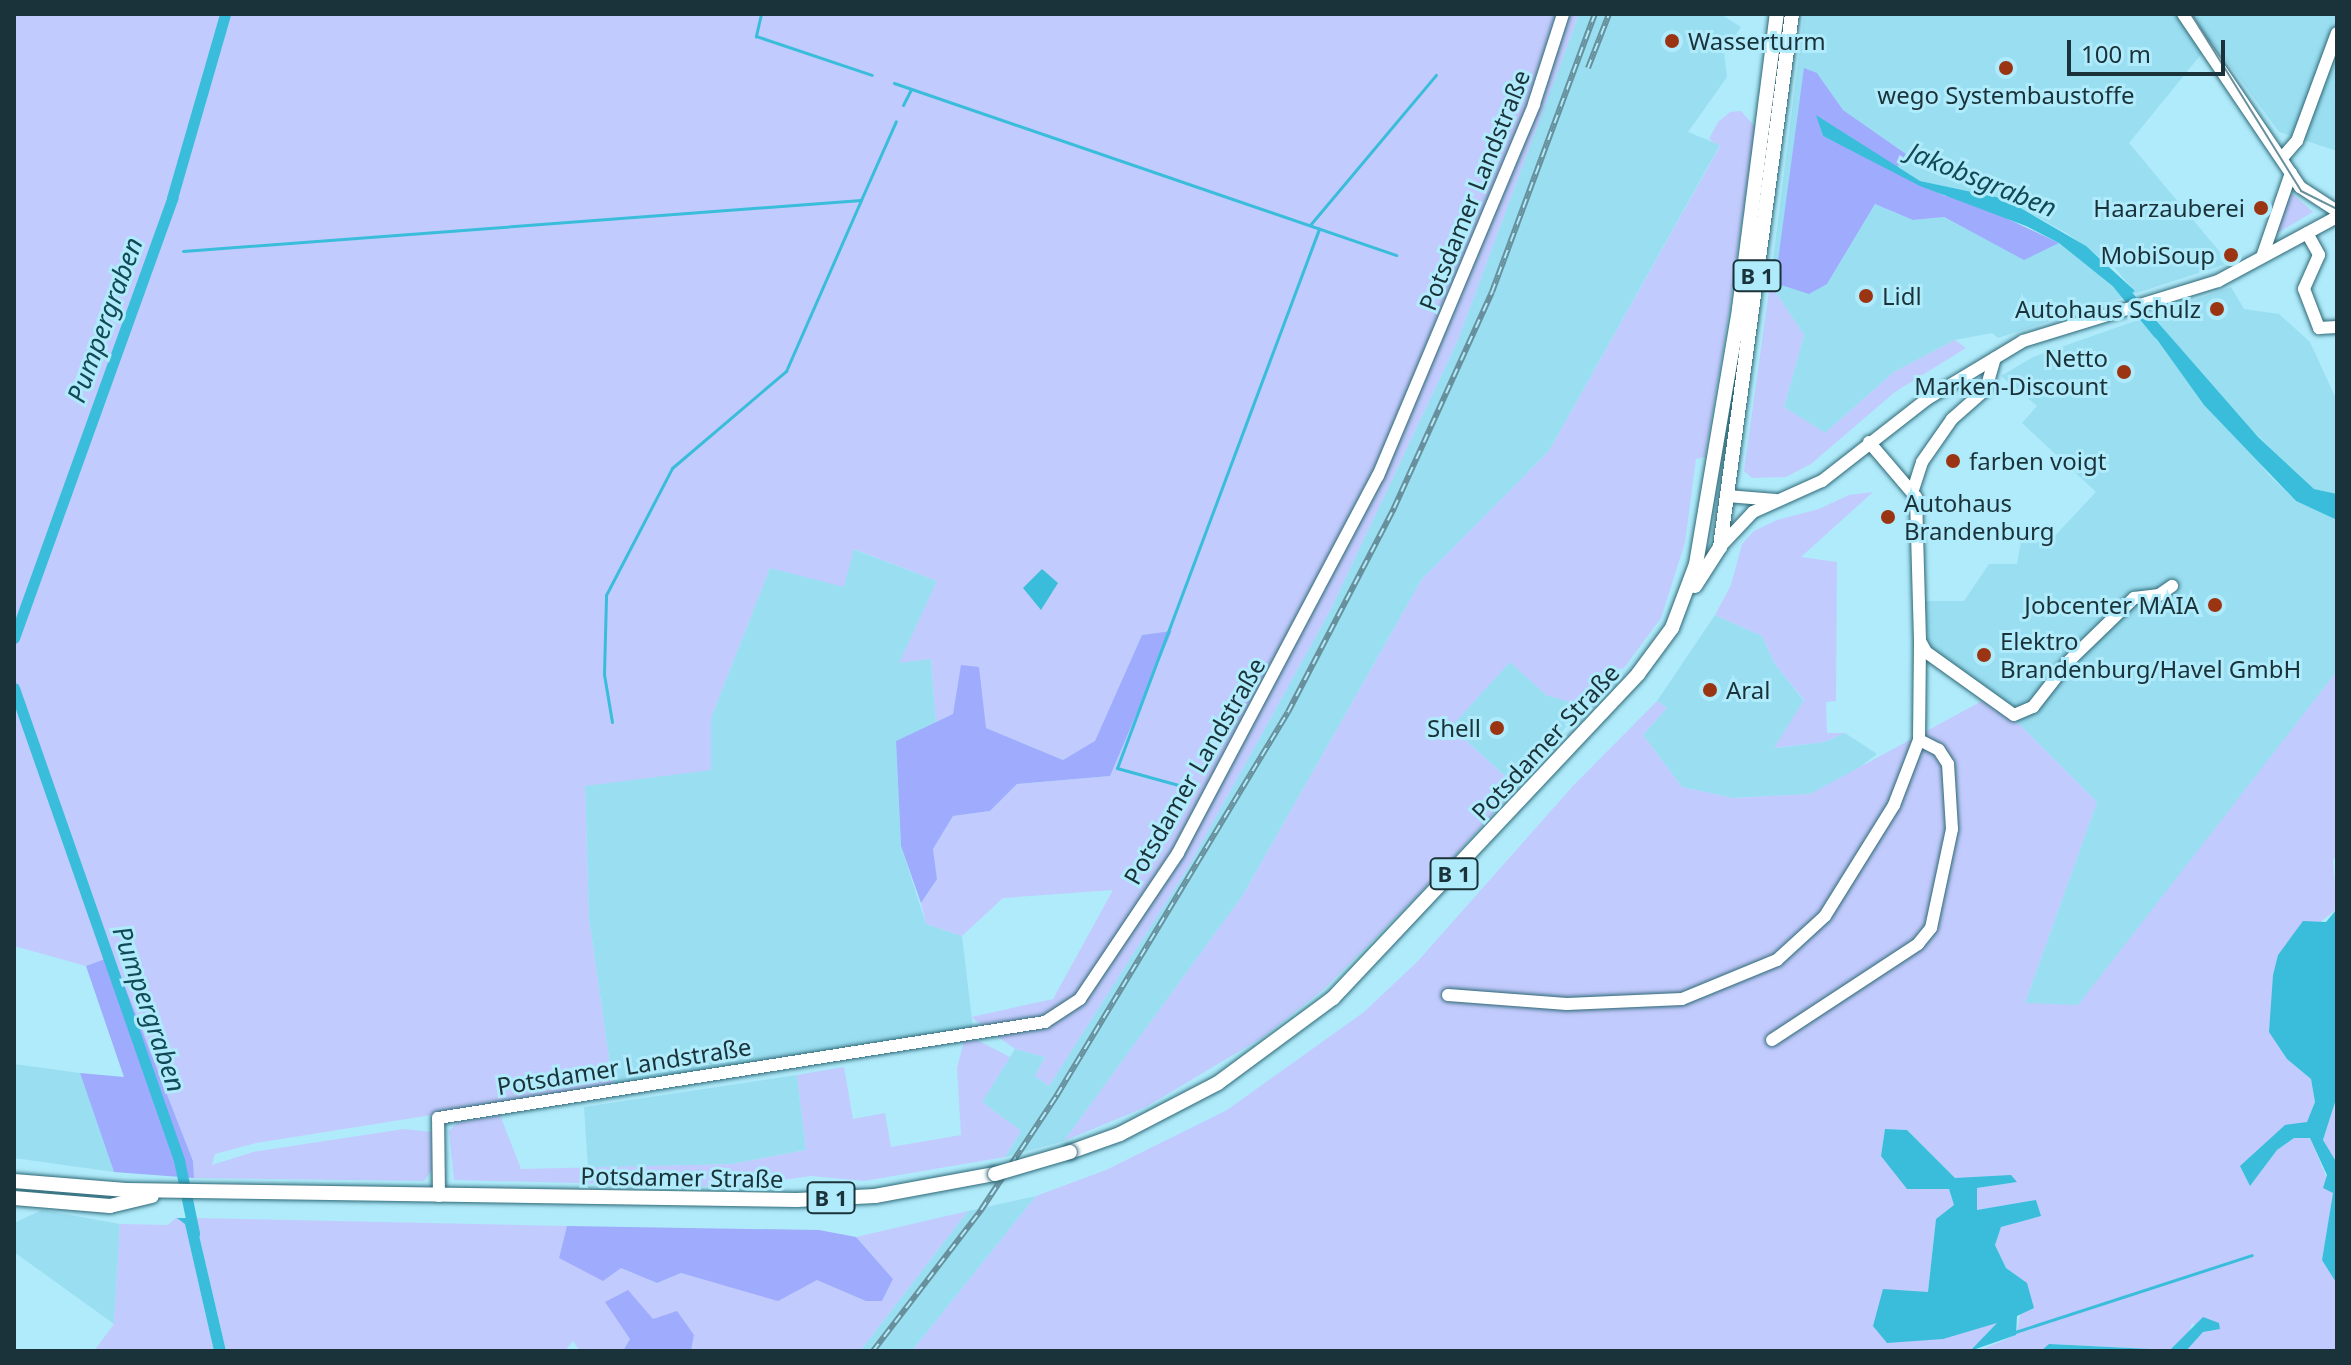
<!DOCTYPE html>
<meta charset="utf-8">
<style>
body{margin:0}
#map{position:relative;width:2351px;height:1365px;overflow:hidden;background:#b0ebfb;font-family:"Noto Sans",sans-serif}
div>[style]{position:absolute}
.built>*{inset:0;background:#9adef1}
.green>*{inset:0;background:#c2cbfd}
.forest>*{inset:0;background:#9fabfc}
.water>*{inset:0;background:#39bddb}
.stream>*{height:3px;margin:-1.5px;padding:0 1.5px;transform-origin:1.5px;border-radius:1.5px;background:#39bddb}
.canal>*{height:11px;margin:-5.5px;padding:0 5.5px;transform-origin:5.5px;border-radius:5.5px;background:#39bddb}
.roads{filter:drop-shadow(0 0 2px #2e6876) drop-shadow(0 0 2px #2e6876)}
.minor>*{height:12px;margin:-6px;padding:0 6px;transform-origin:6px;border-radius:6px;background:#fff}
.major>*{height:14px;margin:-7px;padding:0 7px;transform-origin:7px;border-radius:7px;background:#fff}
.tram>*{height:2px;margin:-1px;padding:0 1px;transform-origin:1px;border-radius:1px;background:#67909c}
.rail>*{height:6px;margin-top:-3px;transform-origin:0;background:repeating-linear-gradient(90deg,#b0ebfb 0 9px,#67909c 0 18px);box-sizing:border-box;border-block:2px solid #67909c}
.bridges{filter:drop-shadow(0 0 2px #2e6876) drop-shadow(0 0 2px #2e6876)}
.major-bridge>*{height:14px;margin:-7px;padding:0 7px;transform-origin:7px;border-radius:7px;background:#fff}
.dots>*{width:22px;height:22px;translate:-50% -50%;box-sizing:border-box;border:4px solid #b0ebfb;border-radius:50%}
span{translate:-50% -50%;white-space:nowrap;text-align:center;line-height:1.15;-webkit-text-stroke:6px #b0ebfb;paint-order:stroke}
.shield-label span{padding:2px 6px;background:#b0ebfb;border:2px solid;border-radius:6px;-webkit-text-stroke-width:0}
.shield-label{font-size:22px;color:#1a3239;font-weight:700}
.poi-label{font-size:24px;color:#1a3239}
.left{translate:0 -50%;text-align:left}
.right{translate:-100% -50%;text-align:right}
.street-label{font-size:24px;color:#1a3239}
.water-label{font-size:26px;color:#124956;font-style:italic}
.frame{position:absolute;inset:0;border:16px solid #1a3239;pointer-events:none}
.scale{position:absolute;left:2067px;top:40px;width:158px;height:36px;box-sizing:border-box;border:4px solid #1a3239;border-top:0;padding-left:10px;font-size:24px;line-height:28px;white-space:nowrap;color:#1a3239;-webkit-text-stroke:6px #b0ebfb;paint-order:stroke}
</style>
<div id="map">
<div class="built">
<div style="clip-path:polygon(1579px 14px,1720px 14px,1741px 27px,1724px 52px,1727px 77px,1688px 132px,1720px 145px,1549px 451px,1422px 579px,1243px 895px,1064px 1141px,1005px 1157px,1021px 1131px,982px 1102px,1015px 1049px,1045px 1057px,1035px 1076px,1049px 1086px,1186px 871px,1330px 611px,1458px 340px)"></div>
<div style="clip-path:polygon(evenodd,1804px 14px,2337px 14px,2337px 151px,2279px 132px,2212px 41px,2129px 143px,2229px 263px,1998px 338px,1992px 333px,1955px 340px,1894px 372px,1825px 433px,1784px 407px,1804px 335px,1770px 284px,1804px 14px,1817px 73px,1843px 110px,1906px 154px,1897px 168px,1920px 181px,2005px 199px,2068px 234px,2115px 268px,2134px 291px,2124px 295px,2059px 243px,2024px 259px,1943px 217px,1913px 220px,1875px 204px,1827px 284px,1817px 73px)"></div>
<div style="clip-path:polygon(2231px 287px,2244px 309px,2279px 314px,2310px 342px,2337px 401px,2337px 494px,2314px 489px,2220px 400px,2155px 318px,2146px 324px,2269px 475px,2296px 501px,2337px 520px,2337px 671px,2085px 1000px,2078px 1005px,2028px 1006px,2025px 1003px,2097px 802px,2020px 725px,1929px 662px,1925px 601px,1964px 601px,1989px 564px,2017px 564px,2021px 541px,2049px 542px,2096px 492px,2022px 423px,2037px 406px,2001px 376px,2033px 357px)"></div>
<div style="clip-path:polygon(853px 549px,937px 581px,900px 662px,931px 659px,936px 722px,896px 741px,901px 846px,926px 924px,962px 936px,973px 1028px,613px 1086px,589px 918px,585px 785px,711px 769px,711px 718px,770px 568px,844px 586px)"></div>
<div style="clip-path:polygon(1715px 615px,1762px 636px,1775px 664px,1804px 701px,1775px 748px,1824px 742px,1845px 733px,1877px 754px,1843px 780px,1810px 794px,1733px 798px,1682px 787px,1643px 735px,1667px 708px,1657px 701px)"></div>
<div style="clip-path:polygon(1510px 661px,1546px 695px,1583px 706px,1517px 787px,1451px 727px)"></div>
<div style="clip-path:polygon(14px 1064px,80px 1073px,114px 1172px,14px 1158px)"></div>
<div style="clip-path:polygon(797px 1075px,806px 1150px,732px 1164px,588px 1168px,584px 1107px)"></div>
<div style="clip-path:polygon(1036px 1196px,912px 1351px,860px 1351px,968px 1211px)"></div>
<div style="clip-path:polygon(42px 1210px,120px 1224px,114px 1324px,14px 1252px,14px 1223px)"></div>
</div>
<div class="green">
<div style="clip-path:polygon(14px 14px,1579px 14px,1458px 340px,1330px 611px,1186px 871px,1049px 1086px,1035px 1076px,1045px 1057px,1015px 1049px,971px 1017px,1053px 999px,1113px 890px,1003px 898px,962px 936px,926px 924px,921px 903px,937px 879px,933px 849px,953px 816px,990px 811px,1017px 784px,1110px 776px,1172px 632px,1142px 635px,1095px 742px,1063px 760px,986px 728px,962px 665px,953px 714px,936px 722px,931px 659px,899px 663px,937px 581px,854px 549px,844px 587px,770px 568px,711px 718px,711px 770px,585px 786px,589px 918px,613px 1086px,256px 1143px,215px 1154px,212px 1165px,253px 1152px,404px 1129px,431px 1132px,433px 1168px,424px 1181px,194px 1178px,193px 1161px,113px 956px,86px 966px,14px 946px)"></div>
<div style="clip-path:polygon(1741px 111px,1755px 127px,1729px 312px,1705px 457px,1696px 459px,1685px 543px,1661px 618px,1624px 668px,1610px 671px,1583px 706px,1546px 695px,1510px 662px,1451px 727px,1517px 787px,1431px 882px,1324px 989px,1263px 1037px,1146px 1107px,1064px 1141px,1243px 895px,1422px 579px,1549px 451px,1720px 146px,1709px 139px,1718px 122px,1730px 112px)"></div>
<div style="clip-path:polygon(2293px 194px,2313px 212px,2276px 234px,2288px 197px)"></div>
<div style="clip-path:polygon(1770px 284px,1804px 335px,1784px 407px,1825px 433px,1894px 372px,1955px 340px,1966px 348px,1895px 392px,1811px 464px,1786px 477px,1752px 478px,1744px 471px)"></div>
<div style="clip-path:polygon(1873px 492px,1801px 557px,1837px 562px,1836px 701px,1826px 702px,1827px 733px,1845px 733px,1824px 742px,1774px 748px,1804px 700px,1775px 664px,1762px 636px,1715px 615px,1731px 585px,1742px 544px,1754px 531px,1777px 520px,1819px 509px,1849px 495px)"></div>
<div style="clip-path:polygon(2337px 671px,2337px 853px,2333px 861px,2337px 909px,2278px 955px,2269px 1031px,2287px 1059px,2311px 1079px,2315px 1102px,2307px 1123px,2295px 1124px,2241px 1166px,2250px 1186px,2277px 1150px,2294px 1138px,2310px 1138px,2333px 1193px,2322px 1260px,2337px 1284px,2337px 1351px,2186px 1351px,2203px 1332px,2192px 1323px,2187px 1338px,2170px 1350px,2049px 1344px,2041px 1351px,1978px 1351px,2016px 1335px,2027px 1283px,2006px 1268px,1995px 1245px,2001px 1227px,2040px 1216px,2036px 1201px,1977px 1210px,1977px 1188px,2016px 1182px,1955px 1178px,1907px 1130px,1885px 1129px,1881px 1156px,1949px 1189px,1954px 1205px,1936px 1219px,1928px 1292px,1984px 1325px,1998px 1322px,1970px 1351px,912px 1351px,1036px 1196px,1106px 1170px,1227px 1110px,1364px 1012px,1418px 961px,1572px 787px,1657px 701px,1667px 708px,1643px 735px,1682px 787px,1733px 798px,1810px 794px,1982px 701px,2020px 725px,2097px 802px,2025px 1003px,2078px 1005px)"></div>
<div style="clip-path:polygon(977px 1040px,1010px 1057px,982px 1102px,1021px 1131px,1005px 1157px,864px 1181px,811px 1176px,734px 1187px,454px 1180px,449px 1131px,458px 1122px,500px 1115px,521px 1169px,732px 1164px,806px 1150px,797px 1075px,844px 1067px,853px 1119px,885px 1113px,891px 1147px,961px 1135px,957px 1068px,964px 1041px)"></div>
<div style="clip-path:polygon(2337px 1096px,2337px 1163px,2323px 1140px)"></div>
<div style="clip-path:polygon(968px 1211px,860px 1351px,691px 1351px,694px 1335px,630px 1339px,623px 1351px,580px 1351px,573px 1341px,565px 1351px,226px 1351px,195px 1218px,567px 1226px,559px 1258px,621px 1268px,657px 1283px,681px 1273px,778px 1300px,817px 1279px,866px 1301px,882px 1301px,893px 1279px,856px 1237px)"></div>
<div style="clip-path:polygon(177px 1217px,185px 1223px,214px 1351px,94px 1351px,114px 1324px,120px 1224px,168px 1225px)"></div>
</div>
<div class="forest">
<div style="clip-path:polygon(1804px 68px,1817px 73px,1843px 110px,1906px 154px,1897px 168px,1817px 116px,1823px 136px,1945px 196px,1963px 198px,2059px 243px,2024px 260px,1944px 217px,1913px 220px,1875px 204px,1827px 284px,1809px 294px,1775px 283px)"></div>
<div style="clip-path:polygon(1172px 631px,1110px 776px,1017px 784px,990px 811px,953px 816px,933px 849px,937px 879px,921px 903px,901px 846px,896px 741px,953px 714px,961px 665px,979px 667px,986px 728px,1063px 760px,1095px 741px,1142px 635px)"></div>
<div style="clip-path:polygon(113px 956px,193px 1161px,194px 1178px,114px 1172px,80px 1073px,124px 1077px,86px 966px)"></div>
<div style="clip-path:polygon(567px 1226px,819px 1230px,856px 1237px,893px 1279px,882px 1301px,866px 1301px,817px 1280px,778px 1301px,681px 1273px,657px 1283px,621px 1268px,603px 1281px,559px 1258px)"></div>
<div style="clip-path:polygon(628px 1290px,653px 1319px,677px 1311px,694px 1335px,691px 1351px,623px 1351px,630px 1339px,605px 1302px)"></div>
</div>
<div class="water">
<div style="clip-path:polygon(1816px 115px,1920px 181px,2005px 199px,2086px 246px,2135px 291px,2125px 296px,2059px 243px,2026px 226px,1920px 186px,1823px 136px)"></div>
<div style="clip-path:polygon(2154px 318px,2258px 437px,2314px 489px,2337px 494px,2337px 520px,2296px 501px,2204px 405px,2146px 324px)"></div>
<div style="clip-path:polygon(1042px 569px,1058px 583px,1041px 610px,1023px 588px)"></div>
<div style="clip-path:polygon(2337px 909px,2337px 1096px,2323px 1140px,2337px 1163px,2337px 1284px,2322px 1260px,2333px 1193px,2323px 1188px,2327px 1175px,2310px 1138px,2294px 1138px,2277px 1150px,2250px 1186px,2240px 1166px,2285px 1125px,2307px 1122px,2315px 1102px,2311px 1079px,2287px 1059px,2269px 1032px,2273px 975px,2278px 955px,2303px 921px,2326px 922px)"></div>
<div style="clip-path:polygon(1885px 1129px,1907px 1130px,1955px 1178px,2011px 1175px,2017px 1182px,1977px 1188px,1977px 1210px,2036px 1200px,2041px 1216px,2001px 1227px,1995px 1245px,2006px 1268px,2027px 1283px,2034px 1308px,2017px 1316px,2016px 1335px,1970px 1351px,1997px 1323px,1943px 1339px,1887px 1343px,1873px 1326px,1883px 1289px,1928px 1292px,1936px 1219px,1954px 1205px,1949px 1189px,1907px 1189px,1881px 1156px)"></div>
<div style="clip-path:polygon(177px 1218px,195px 1218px,226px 1351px,214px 1351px,185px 1224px)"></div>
<div style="clip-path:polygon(2203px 1317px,2219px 1323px,2220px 1329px,2203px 1332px,2186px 1351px,2041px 1351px,2049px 1344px,2170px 1350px)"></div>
</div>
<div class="stream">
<div style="left:761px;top:14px;width:23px;rotate:103deg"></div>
<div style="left:756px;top:36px;width:122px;rotate:18.6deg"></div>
<div style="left:894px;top:83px;width:531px;rotate:18.91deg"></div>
<div style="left:903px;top:105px;width:18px;rotate:-63deg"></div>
<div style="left:1310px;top:225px;width:196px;rotate:-50deg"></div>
<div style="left:183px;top:251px;width:680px;rotate:-4.3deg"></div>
<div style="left:861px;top:200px;width:86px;rotate:-66.1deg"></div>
<div style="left:612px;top:722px;width:49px;rotate:-99.5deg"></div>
<div style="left:604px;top:674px;width:79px;rotate:-88.5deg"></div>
<div style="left:606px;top:595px;width:143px;rotate:-62.5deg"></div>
<div style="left:672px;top:468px;width:150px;rotate:-40.4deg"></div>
<div style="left:786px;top:371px;width:187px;rotate:-66.3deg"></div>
<div style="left:1193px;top:789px;width:79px;rotate:-164.6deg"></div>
<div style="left:1117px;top:768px;width:576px;rotate:-69.46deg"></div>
<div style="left:2012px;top:1333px;width:252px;rotate:-18deg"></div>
</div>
<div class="canal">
<div style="left:2118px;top:284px;width:63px;rotate:50.8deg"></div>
<div style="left:14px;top:638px;width:468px;rotate:-70.2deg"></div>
<div style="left:172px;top:198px;width:191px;rotate:-73.9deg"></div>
<div style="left:14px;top:688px;width:500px;rotate:70.73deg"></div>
<div style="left:179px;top:1160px;width:75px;rotate:78.4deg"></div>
</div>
<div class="roads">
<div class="minor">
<div style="left:2183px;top:14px;width:209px;rotate:55.9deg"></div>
<div style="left:2300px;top:187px;width:44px;rotate:33deg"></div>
<div style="left:2282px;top:158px;width:23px;rotate:-49deg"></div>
<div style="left:2297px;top:141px;width:115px;rotate:-69.7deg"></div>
<div style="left:2307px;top:233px;width:25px;rotate:61deg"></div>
<div style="left:2319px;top:255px;width:37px;rotate:114deg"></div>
<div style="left:2304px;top:289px;width:42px;rotate:69deg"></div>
<div style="left:2319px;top:328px;width:18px;rotate:-3deg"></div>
<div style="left:2262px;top:257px;width:89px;rotate:-71deg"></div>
<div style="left:1869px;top:442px;width:72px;rotate:49.5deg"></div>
<div style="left:1916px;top:497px;width:144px;rotate:88.4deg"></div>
<div style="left:1920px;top:641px;width:13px;rotate:61deg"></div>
<div style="left:1926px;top:652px;width:108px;rotate:35.6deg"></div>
<div style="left:2014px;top:715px;width:21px;rotate:-23deg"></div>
<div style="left:2033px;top:707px;width:58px;rotate:-52deg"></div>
<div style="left:2069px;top:661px;width:91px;rotate:-44.1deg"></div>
<div style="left:2134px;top:598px;width:25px;rotate:-7deg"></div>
<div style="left:2159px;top:595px;width:16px;rotate:-35deg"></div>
<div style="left:1913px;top:490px;width:29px;rotate:-72deg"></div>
<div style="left:1922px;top:462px;width:52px;rotate:-55.1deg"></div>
<div style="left:1952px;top:419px;width:45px;rotate:-41.4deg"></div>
<div style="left:1986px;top:389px;width:32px;rotate:-74deg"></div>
<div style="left:1727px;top:496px;width:49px;rotate:4.7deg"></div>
<div style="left:1720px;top:547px;width:48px;rotate:-46.7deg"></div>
<div style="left:1753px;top:512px;width:76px;rotate:-24.2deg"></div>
<div style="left:1822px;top:481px;width:133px;rotate:-38deg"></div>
<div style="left:1927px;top:399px;width:112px;rotate:-31.1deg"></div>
<div style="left:2023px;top:341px;width:204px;rotate:-17.1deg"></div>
<div style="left:2218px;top:281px;width:135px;rotate:-28.3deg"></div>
<div style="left:1448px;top:995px;width:119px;rotate:4.3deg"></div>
<div style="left:1567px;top:1004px;width:115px;rotate:-2.5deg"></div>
<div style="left:1682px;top:999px;width:103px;rotate:-22.3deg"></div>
<div style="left:1777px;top:960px;width:65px;rotate:-42.5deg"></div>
<div style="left:1825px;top:916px;width:131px;rotate:-58.1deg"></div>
<div style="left:1894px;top:805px;width:70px;rotate:-69deg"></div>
<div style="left:1919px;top:740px;width:99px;rotate:-89.4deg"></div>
<div style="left:1772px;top:1040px;width:175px;rotate:-33.3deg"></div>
<div style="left:1918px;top:944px;width:21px;rotate:-51deg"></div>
<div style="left:1931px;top:928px;width:101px;rotate:-78deg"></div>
<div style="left:1952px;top:829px;width:65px;rotate:-93.5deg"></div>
<div style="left:1948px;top:764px;width:17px;rotate:-123deg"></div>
<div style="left:1939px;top:750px;width:22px;rotate:-153deg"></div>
<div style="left:439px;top:1196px;width:78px;rotate:-90.7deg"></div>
<div style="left:438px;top:1118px;width:615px;rotate:-8.99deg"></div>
<div style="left:1045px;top:1022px;width:42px;rotate:-33.3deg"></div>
<div style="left:1080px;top:999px;width:176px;rotate:-56.1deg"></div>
<div style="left:1178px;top:853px;width:427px;rotate:-62.1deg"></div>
<div style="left:1378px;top:476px;width:403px;rotate:-67.2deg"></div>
<div style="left:1534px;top:104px;width:95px;rotate:-72.1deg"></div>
</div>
<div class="major">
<div style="left:1695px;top:586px;width:46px;rotate:-57.3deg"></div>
<div style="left:1720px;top:547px;width:538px;rotate:-82.31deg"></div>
<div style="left:1070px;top:1152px;width:53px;rotate:-19.8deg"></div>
<div style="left:1120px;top:1134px;width:110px;rotate:-27.5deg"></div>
<div style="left:1218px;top:1083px;width:143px;rotate:-36.5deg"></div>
<div style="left:1333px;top:998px;width:445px;rotate:-46.7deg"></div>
<div style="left:1638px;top:674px;width:57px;rotate:-53.5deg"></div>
<div style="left:1672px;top:628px;width:68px;rotate:-69.4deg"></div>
<div style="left:1696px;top:564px;width:259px;rotate:-80.4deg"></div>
<div style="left:1739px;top:309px;width:297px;rotate:-82.7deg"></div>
<div style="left:14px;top:1181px;width:112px;rotate:4.6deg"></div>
<div style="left:126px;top:1190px;width:671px;rotate:0.85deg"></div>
<div style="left:797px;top:1200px;width:78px;rotate:-2.9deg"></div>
<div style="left:875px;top:1196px;width:122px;rotate:-10.4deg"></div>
<div style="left:14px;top:1198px;width:96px;rotate:4.8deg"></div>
<div style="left:110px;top:1206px;width:43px;rotate:-13.4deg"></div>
</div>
</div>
<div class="tram">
<div style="left:2191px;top:14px;width:208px;rotate:58.1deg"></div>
<div style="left:2301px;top:191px;width:40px;rotate:26.6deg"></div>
</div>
<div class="rail">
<div style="left:1588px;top:68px;width:58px;rotate:-68.7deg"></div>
<div style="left:873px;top:1351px;width:178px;rotate:-52.5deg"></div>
<div style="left:981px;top:1210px;width:138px;rotate:-56.5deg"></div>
<div style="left:1057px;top:1095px;width:447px;rotate:-58.9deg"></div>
<div style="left:1288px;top:712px;width:230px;rotate:-62.5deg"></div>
<div style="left:1394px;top:508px;width:237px;rotate:-65.6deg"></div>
<div style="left:1492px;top:292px;width:296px;rotate:-69.7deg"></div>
</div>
<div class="bridges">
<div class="major-bridge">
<div style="left:995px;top:1174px;width:78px;rotate:-16.3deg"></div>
</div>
</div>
<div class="dots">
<div style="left:1672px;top:41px;background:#9b3413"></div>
<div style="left:2006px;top:68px;background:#9b3413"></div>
<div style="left:2261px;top:208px;background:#9b3413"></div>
<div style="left:2231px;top:255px;background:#9b3413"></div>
<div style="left:1866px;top:296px;background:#9b3413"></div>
<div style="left:2217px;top:309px;background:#9b3413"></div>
<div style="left:2124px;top:372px;background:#9b3413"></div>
<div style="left:1953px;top:461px;background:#9b3413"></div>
<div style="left:1888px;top:517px;background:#9b3413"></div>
<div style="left:2215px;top:605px;background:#9b3413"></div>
<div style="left:1984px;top:655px;background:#9b3413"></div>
<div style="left:1710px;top:690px;background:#9b3413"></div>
<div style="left:1497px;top:728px;background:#9b3413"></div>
</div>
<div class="shield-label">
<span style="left:1757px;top:276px">B 1</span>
<span style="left:1454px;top:874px">B 1</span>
<span style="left:831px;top:1198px">B 1</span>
</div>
<div class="poi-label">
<span class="left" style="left:1688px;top:41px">Wasserturm</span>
<span style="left:2006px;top:95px">wego Systembaustoffe</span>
<span class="right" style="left:2245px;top:208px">Haarzauberei</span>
<span class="right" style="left:2215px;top:255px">MobiSoup</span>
<span class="left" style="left:1882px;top:296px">Lidl</span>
<span class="right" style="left:2201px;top:309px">Autohaus Schulz</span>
<span class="right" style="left:2108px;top:372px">Netto<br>Marken-Discount</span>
<span class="left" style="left:1969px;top:461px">farben voigt</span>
<span class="left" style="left:1904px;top:517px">Autohaus<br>Brandenburg</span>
<span class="right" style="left:2199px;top:605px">Jobcenter MAIA</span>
<span class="left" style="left:2000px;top:655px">Elektro<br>Brandenburg/Havel GmbH</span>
<span class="left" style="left:1726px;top:690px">Aral</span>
<span class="right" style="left:1481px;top:728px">Shell</span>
</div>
<div class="street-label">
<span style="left:1474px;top:190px;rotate:-68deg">Potsdamer Landstraße</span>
<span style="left:1545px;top:742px;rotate:-47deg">Potsdamer Straße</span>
<span style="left:1194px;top:771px;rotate:-60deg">Potsdamer Landstraße</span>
<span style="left:624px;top:1066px;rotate:-9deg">Potsdamer Landstraße</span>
<span style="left:682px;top:1177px;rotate:1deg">Potsdamer Straße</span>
</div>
<div class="water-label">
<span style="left:1982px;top:180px;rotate:22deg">Jakobsgraben</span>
<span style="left:105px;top:320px;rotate:-70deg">Pumpergraben</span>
<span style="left:149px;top:1009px;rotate:71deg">Pumpergraben</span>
</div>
<div class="frame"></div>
<div class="scale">100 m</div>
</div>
